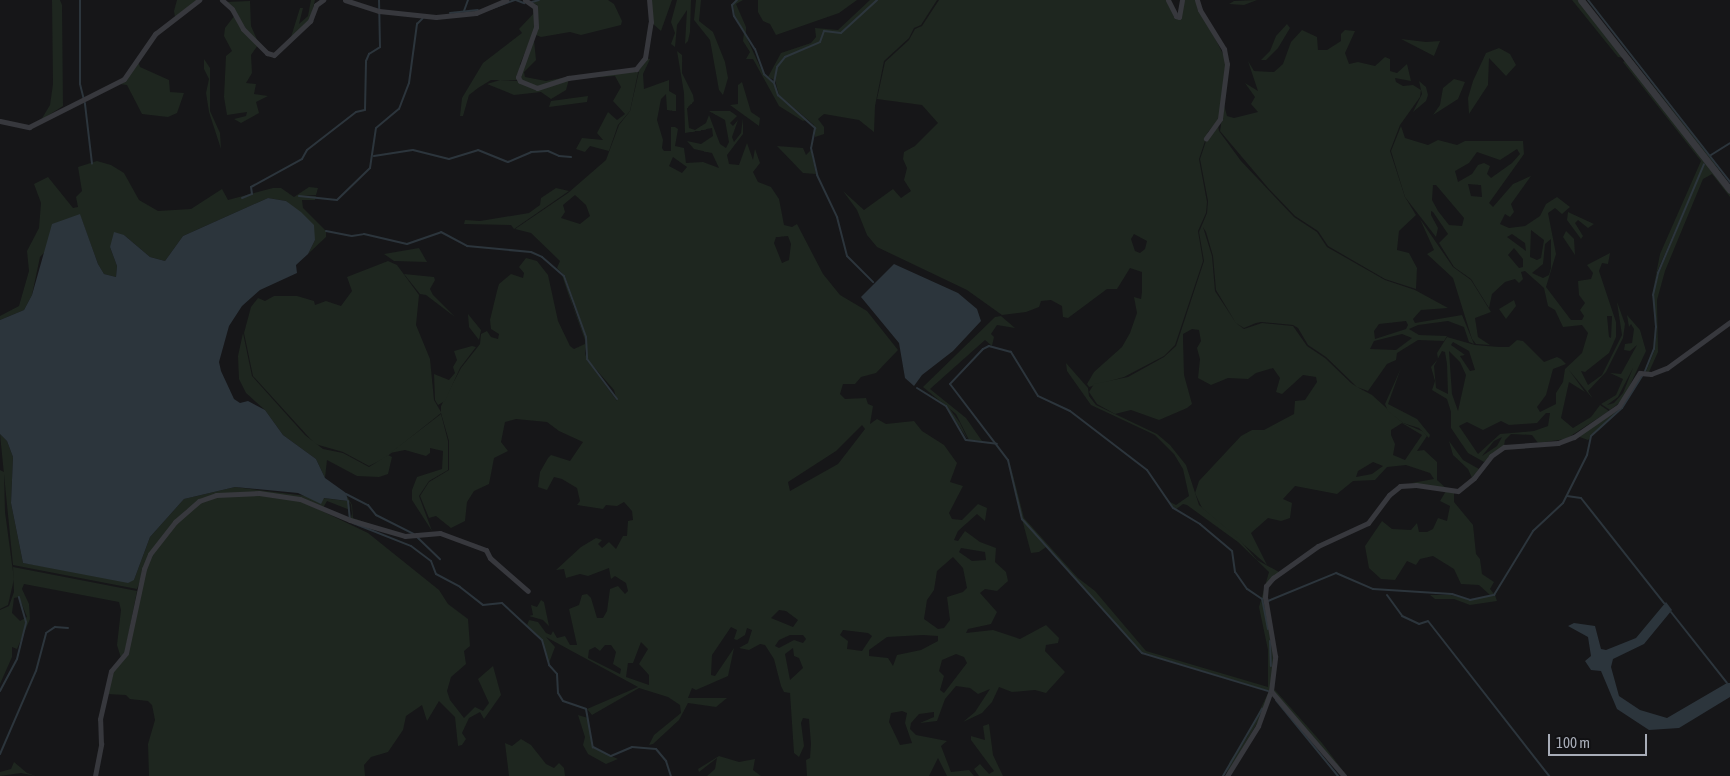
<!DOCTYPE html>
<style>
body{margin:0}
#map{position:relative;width:1730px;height:776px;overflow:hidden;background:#161618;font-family:"Asap Condensed",sans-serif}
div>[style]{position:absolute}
.green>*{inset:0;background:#1e261f}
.water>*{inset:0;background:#2c353c}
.stream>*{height:2px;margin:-1px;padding:0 1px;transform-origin:1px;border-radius:1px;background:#2c353c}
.minor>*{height:5px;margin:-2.5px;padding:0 2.5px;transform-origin:2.5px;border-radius:2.5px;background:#37383d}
.tertiary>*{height:7px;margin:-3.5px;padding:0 3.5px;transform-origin:3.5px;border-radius:3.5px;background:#37383d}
span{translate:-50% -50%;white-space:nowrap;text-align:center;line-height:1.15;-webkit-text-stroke:4px #111113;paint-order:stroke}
.scale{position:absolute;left:1548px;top:734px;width:99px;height:22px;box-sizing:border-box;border:2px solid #a8adb8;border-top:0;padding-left:6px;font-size:15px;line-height:18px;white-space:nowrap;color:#a8adb8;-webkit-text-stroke:4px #111113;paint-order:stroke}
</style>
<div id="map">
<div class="green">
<div style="clip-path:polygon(52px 0,60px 0,62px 5px,63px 106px,41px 120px,50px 105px,53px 84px)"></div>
<div style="clip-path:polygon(177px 0,197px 0,175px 17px,174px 11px)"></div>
<div style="clip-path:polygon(311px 0,315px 0,310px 21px,291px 37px,300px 8px,303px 8px,299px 24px,308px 16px)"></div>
<div style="clip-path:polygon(539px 0,608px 0,614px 4px,622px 21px,621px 25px,581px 35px,570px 32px,541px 37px,536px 35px,532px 4px,538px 5px,532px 3px)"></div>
<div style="clip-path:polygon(650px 0,672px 0,661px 31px,653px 24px)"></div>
<div style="clip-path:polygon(677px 0,691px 0,690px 32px,688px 41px,685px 44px,687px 10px,677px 25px,675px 47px,671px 44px,675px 33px,671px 22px)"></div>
<div style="clip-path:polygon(696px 0,701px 0,699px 21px,713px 32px,725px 62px,728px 78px,723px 95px,719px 90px,710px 40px,694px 20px)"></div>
<div style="clip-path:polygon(738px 0,743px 0,736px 4px,746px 27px,746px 34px,735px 16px,733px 5px)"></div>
<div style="clip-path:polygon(758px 0,857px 0,839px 13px,776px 35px,770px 24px,763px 21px,758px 12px)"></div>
<div style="clip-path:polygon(870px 0,937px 0,921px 25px,914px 28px,909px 38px,884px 61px,875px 106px,874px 132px,859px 120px,824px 114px,818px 119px,824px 127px,824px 134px,815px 137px,814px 125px,779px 95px,775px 80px,768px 77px,781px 53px,811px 43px,816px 37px,815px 28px,838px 30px)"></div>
<div style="clip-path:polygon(evenodd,939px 0,1167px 0,1180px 17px,1182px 0,1196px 0,1226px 60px,1219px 119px,1208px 132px,1199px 159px,1207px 202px,1206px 213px,1198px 231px,1203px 261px,1175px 345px,1164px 356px,1124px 377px,1089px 387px,1087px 384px,1094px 372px,1122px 347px,1130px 333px,1137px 313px,1134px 297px,1141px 299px,1142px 292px,1142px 272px,1130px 268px,1117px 289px,1107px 289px,1068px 318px,1063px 317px,1062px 306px,1051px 300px,1041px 301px,1039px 307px,1026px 312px,1002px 315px,967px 290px,877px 247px,867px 235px,857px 210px,843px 191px,864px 210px,893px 189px,901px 198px,911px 191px,904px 180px,907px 168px,903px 159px,904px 152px,915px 146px,938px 123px,922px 105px,877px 99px,885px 62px,909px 40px,915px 29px,922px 26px,939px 0,1134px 234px,1147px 241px,1145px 249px,1140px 253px,1135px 251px,1131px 239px,1134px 234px)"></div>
<div style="clip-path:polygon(1257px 0,1244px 5px,1229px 4px,1234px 1px)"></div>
<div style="clip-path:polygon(1572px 0,1579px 0,1624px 58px,1618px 57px)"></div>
<div style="clip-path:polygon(1584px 0,1711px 158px,1730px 187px)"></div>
<div style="clip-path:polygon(250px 1px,251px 26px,259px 44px,243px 29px,226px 2px)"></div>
<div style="clip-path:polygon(535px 12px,536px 27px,520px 64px,519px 80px,491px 80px,478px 88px,469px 95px,463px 116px,460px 116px,462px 98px,483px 63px,522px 33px,519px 29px)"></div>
<div style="clip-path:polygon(235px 15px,258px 45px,251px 55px,252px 73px,246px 83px,256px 84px,254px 94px,268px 96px,256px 102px,259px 113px,241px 123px,234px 119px,246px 116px,247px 112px,227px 115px,224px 97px,226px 56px,232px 51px,224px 36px,225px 28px)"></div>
<div style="clip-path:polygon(1287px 24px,1290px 28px,1278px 48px,1266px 60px,1261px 60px,1270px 51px,1276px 36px)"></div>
<div style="clip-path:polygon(1302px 30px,1317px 37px,1318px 50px,1327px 50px,1341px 41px,1341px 34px,1345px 30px,1355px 31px,1345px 53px,1349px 64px,1358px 62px,1375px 66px,1385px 57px,1390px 59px,1390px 71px,1397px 73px,1407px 64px,1411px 81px,1395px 78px,1396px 82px,1403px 86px,1413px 85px,1421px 90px,1420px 97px,1400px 125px,1390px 151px,1405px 197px,1416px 215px,1399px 231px,1397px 250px,1409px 253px,1417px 268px,1416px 289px,1385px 279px,1328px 246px,1318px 231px,1295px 216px,1269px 189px,1220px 131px,1224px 105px,1227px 116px,1234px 118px,1258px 112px,1251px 104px,1255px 97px,1245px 83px,1258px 91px,1248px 61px,1254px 71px,1274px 72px,1283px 64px,1291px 42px)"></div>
<div style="clip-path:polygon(744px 32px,762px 71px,774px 84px,778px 95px,806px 120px,803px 121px,779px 106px,753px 59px,746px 59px,750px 52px,743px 41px)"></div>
<div style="clip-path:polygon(1401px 39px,1426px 42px,1440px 41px,1434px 56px)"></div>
<div style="clip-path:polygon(534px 40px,536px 60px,524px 72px,525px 77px,546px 81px,567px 77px,537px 87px,520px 81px,521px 65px)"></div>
<div style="clip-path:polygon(1499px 48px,1510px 54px,1516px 65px,1506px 76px,1489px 58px,1488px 85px,1469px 114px,1468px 98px,1473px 81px,1486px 53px)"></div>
<div style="clip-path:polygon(evenodd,677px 51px,682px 55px,682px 73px,693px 95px,694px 101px,687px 108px,689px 128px,695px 130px,706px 123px,709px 115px,720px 144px,726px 148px,729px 142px,725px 120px,709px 111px,730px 111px,737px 116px,730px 123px,733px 126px,738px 120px,732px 137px,734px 142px,741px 133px,743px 118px,743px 134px,727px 155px,729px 164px,739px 165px,747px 143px,753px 160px,755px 149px,760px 163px,753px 172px,758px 182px,771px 187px,779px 199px,784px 225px,792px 227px,797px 224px,823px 274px,840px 295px,867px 311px,898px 350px,876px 373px,861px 377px,855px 384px,843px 384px,840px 394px,845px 399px,866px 398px,868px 404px,873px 406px,870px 424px,877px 419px,886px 424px,914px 421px,922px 431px,944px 445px,957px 463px,950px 482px,963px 486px,949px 513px,952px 519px,962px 520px,978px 504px,987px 508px,985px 521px,977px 514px,958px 531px,954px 540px,958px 541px,965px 531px,980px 542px,996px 548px,995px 562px,1006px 572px,1008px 581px,997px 591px,985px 589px,980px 593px,997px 612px,991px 624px,968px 629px,966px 633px,993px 630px,1020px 639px,1046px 625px,1059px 638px,1058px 643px,1046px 645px,1045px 651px,1065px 672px,1046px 693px,1035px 690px,1012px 692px,999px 687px,992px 702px,982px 713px,963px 722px,975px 712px,990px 689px,978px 694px,970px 688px,956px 686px,945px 699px,937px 721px,920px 723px,934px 717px,934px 712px,919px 714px,911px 723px,910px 729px,916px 735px,947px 741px,941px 746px,951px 772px,969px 770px,974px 776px,947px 776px,938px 758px,929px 776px,807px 776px,806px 760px,810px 758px,811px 744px,809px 719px,803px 718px,801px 723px,804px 746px,799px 757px,794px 753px,790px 693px,784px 692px,781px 686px,774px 659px,765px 645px,760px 644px,749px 650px,739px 648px,748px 643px,752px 630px,747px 628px,745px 635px,737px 640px,734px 639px,737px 630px,731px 627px,712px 655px,711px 675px,715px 676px,734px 648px,728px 676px,696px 690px,692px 688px,688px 698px,727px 698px,716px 707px,688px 703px,679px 720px,653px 744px,649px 745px,654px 735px,681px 713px,680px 705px,668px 697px,639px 688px,592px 715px,587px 709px,638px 687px,546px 637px,555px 647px,549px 663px,542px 640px,527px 625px,529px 620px,538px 622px,546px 633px,551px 635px,553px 631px,557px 638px,565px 636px,570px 645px,577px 645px,569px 609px,579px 605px,582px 595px,587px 594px,591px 598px,597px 618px,603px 618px,607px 611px,610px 589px,618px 586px,625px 594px,628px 591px,626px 583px,615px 576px,611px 579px,609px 568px,588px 576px,580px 574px,566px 578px,564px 569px,556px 570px,581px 547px,596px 538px,602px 540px,598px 544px,602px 548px,609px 542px,616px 549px,623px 536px,627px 536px,628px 521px,633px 520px,632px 511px,624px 502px,617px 506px,606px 505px,603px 509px,577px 505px,580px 501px,577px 488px,562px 479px,554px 477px,547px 490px,538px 487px,540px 472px,548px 458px,551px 455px,570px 461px,583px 442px,559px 431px,547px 422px,516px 419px,505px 422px,501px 442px,508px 451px,494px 458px,489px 484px,474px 491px,467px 502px,465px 521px,451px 528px,436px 516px,429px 518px,420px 496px,429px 482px,449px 470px,449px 441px,441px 413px,385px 458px,369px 466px,343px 452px,315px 444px,253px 376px,244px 333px,251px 307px,258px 298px,265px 301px,274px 296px,297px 296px,314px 301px,315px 305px,326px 301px,341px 306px,352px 291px,347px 277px,388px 261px,397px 265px,419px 295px,416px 325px,430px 359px,434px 400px,441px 412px,441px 406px,461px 368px,480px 344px,481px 334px,487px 331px,491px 337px,498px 339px,499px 334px,491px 329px,490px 320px,497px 291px,499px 284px,511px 274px,523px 278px,524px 273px,519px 267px,526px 258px,537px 261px,548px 275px,558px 321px,570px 346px,574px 349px,585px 344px,585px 340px,569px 296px,562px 275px,564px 276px,573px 306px,585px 337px,586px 347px,585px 353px,587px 360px,617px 401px,614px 390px,587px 359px,586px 336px,565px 276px,557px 268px,560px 261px,531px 233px,515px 229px,568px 193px,606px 160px,619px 125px,630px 111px,640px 67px,646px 58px,650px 59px,643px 74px,644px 89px,669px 80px,669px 91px,676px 95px,676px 111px,667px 110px,666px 94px,661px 99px,657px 120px,663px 140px,662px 148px,664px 151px,671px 151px,671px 127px,675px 127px,678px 129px,675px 146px,684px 148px,686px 163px,703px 162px,719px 168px,712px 153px,694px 149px,687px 141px,701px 144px,713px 136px,712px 128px,685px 133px,684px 93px,677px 51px,673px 157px,687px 167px,682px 173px,669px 166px,673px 157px,677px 51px,575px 195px,586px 205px,590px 216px,580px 224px,561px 218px,565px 212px,563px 205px,575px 195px,677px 51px,788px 236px,791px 244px,789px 260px,782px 263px,774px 243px,776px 237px,788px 236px,677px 51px,862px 425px,865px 429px,838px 464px,790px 491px,788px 482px,836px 451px,862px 425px,677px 51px,961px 548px,985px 552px,986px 560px,972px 561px,959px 552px,961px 548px,677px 51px,953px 557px,963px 568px,967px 588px,963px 592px,947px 597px,950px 620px,944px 628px,938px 629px,924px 619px,927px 600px,934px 590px,937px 571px,953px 557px,677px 51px,779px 610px,786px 611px,798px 620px,793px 627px,771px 618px,779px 610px,677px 51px,843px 630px,868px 633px,872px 636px,862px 651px,847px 649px,848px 641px,840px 635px,843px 630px,677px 51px,790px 635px,803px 635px,806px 639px,803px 643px,794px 640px,779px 648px,775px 646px,779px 640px,790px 635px,677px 51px,923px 635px,938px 636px,938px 641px,921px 650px,897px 655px,893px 666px,888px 658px,869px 656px,869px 650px,887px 637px,923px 635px,677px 51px,641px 642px,648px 649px,639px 664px,649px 675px,649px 685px,626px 677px,628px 663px,633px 663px,641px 642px,677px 51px,605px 645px,611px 645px,616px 652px,613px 664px,621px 669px,620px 674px,588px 658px,589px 650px,595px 647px,600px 651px,605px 645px,677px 51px,793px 648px,794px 656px,799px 658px,803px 668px,790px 680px,785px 654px,793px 648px,677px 51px,956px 654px,964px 657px,967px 663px,944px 693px,940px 690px,944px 676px,939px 671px,942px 660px,956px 654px,677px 51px,902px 711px,907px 713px,905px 723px,912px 743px,900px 745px,889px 722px,891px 713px,902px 711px)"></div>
<div style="clip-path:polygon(204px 59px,210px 68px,210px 111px,220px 133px,221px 149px,209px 112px,206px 93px,209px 79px,204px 69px)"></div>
<div style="clip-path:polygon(1626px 60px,1730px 192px,1730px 197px,1712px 174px,1703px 179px,1665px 271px,1657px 300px,1658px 352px,1649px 372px,1645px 374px,1655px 349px,1657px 327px,1653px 295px,1659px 273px,1704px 164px,1657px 272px,1652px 295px,1660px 254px,1701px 161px,1623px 62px)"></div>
<div style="clip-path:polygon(138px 61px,140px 67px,169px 80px,170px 92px,184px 93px,177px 113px,168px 117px,142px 114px,127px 85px,119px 84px)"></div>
<div style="clip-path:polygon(639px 68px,630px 111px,618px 125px,609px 151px,590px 146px,585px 152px,576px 149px,582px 138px,603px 140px,597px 133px,608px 112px,617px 120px,625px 114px,613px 101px,621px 87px,615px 76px,569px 79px,566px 90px,551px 99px,541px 92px,514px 95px,487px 84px,500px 80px,519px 81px,537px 88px,568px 78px,632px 72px)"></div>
<div style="clip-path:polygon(1454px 79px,1465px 82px,1458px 99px,1433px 115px,1440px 105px,1443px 88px)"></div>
<div style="clip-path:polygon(1419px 81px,1426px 87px,1428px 95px,1426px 101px,1413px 112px,1422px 94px)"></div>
<div style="clip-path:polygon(742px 82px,751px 112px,760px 118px,759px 126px,730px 105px,738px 104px,738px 85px)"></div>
<div style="clip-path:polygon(588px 96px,587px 102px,549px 107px,551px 101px)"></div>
<div style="clip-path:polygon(evenodd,1218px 124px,1219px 131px,1241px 161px,1294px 217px,1317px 232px,1327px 247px,1385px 280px,1415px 290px,1448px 308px,1421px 310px,1413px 319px,1415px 323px,1462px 315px,1474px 344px,1469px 342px,1464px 327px,1448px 321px,1418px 325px,1409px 329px,1419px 335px,1447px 336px,1444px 341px,1418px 340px,1397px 353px,1396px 360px,1387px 364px,1368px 391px,1357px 387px,1326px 357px,1308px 345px,1298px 328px,1293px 325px,1261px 322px,1256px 323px,1244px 328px,1236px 323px,1216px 290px,1213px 256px,1206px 232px,1203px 227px,1212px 256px,1215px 291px,1236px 323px,1244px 329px,1262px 323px,1293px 326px,1307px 346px,1325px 358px,1351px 383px,1357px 387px,1372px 395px,1403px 423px,1424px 432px,1427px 436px,1417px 451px,1424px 450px,1437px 462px,1437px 480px,1447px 489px,1412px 483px,1434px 479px,1430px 473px,1406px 465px,1387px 467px,1375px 480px,1353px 481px,1337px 494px,1295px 486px,1283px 499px,1292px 503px,1290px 518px,1281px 521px,1268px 518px,1251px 533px,1267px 565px,1202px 508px,1195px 493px,1199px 481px,1241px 436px,1252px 430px,1264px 430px,1294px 414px,1295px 401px,1305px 400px,1317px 382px,1316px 377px,1303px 375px,1282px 394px,1276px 392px,1280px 378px,1273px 368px,1256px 373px,1248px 379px,1228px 378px,1211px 385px,1198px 378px,1200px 359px,1197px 348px,1201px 341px,1199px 330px,1192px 329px,1183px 334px,1183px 339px,1184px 375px,1192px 404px,1187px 408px,1159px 420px,1131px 410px,1115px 414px,1097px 404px,1089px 392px,1094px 384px,1128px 377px,1164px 357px,1176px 346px,1204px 261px,1199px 232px,1207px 213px,1208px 201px,1200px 159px,1207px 138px,1218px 124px,1406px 321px,1408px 325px,1406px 329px,1375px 339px,1374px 331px,1379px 324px,1406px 321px,1218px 124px,1402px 334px,1412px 338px,1396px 350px,1370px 349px,1374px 341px,1402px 334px,1218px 124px,1402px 423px,1422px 435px,1405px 460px,1393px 455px,1395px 444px,1391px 435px,1391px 430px,1402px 423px,1218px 124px,1373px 462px,1383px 466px,1372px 474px,1356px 477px,1358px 471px,1373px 462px)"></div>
<div style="clip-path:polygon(evenodd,1401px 126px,1405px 138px,1428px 145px,1438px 140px,1457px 145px,1465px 141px,1523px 141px,1524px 154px,1489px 203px,1493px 207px,1513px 184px,1531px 176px,1511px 204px,1514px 212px,1510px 217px,1505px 214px,1500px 224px,1509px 228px,1525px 226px,1540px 216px,1546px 204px,1557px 197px,1570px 207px,1562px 214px,1555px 208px,1548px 213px,1556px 254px,1546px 287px,1571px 320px,1582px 320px,1584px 316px,1580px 310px,1585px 303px,1579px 295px,1578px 281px,1591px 279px,1593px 273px,1587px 265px,1610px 253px,1608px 264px,1602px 263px,1599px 271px,1616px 322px,1616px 337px,1609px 353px,1585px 372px,1581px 371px,1588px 385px,1602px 375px,1622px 335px,1617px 302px,1625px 324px,1623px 338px,1606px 372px,1588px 391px,1593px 399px,1569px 370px,1585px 392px,1569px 382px,1561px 418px,1573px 428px,1591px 417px,1600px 405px,1609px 411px,1566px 439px,1538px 443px,1532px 435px,1511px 434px,1505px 440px,1504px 446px,1484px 462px,1468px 453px,1451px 428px,1451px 412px,1447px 399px,1432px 390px,1435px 381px,1431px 367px,1438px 359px,1437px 353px,1447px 337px,1475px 345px,1499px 347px,1509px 347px,1517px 340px,1523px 341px,1544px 362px,1557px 357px,1561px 359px,1566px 364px,1553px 369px,1546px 395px,1537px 407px,1540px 412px,1556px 404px,1556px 393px,1563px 382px,1565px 369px,1582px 353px,1588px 333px,1582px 325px,1563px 327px,1555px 310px,1548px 306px,1544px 288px,1525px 271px,1521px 272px,1523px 279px,1519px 283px,1515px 279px,1505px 282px,1492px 294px,1489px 308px,1471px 279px,1454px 267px,1439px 243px,1448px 234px,1433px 212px,1431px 211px,1431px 215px,1438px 228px,1436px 237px,1405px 197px,1391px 151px,1401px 126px,1517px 149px,1520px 154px,1512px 163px,1491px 178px,1487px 174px,1490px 166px,1484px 163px,1478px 165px,1472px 174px,1458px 182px,1455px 171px,1469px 163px,1477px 152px,1500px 160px,1517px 149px,1401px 126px,1468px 184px,1481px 185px,1482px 197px,1471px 196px,1468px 184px,1401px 126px,1433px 185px,1436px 185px,1464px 218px,1462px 226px,1449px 225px,1438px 211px,1432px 200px,1433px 185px,1401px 126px,1531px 230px,1544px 240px,1541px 258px,1537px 260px,1530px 257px,1531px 230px,1401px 126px,1512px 234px,1525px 243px,1526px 251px,1507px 237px,1512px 234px,1401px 126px,1551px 239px,1551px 268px,1549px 275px,1543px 278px,1532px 273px,1543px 264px,1545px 244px,1551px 239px,1401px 126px,1514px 248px,1523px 259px,1523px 267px,1519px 268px,1508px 255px,1514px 248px,1401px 126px,1607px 316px,1612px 316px,1611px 338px,1609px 337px,1607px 316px,1401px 126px,1453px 342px,1469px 351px,1475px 370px,1470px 371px,1460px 356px,1465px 355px,1451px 345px,1453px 342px,1401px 126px,1442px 351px,1445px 352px,1447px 364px,1448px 394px,1436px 388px,1434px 366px,1442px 351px,1401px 126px,1449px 351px,1460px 362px,1466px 375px,1458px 411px,1452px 394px,1449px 351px,1401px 126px,1546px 413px,1550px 413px,1548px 426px,1534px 431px,1500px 434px,1478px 454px,1459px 426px,1467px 422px,1483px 430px,1501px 421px,1509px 425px,1537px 423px,1546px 413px,1401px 126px,1502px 437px,1497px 446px,1482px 456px,1494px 441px,1502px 437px)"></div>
<div style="clip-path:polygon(777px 146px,803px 148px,806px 155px,811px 150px,816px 174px,803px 173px)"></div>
<div style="clip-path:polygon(97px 161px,111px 165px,124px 173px,139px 200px,158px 211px,191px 209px,222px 189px,228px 200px,273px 188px,281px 188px,294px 197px,309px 187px,318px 188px,316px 195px,301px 196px,316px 196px,315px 200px,302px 200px,303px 208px,326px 231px,326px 237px,308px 254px,315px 240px,286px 201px,268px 198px,183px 236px,165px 261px,150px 257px,124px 235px,110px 247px,117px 266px,116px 277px,104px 274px,98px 264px,80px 215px,40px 257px,32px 295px,24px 310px,0 320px,0 316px,19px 306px,29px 271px,27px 251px,39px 228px,41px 203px,34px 184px,48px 177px,73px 208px,78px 207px,76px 197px,82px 191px,78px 167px)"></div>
<div style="clip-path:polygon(556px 188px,569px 191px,514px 229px,511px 225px,464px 224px,465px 220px,480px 221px,529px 213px,540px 205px,541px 198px)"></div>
<div style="clip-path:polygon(1568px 212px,1594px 224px,1588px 228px,1578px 220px,1575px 223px,1583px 236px,1581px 239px,1567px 220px)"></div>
<div style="clip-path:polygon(1420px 219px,1453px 267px,1471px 280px,1491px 312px,1475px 318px,1478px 337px,1490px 345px,1476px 344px,1472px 339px,1453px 278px,1427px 254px,1434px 250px)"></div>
<div style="clip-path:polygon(1566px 231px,1574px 239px,1575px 255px,1563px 237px)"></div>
<div style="clip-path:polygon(419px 248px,427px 262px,394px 261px,384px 254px)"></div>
<div style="clip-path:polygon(404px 274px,434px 277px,435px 280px,430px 289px,433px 295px,455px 317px,426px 295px,420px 294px)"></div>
<div style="clip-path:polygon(1514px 300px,1516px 306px,1506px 319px,1499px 309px)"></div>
<div style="clip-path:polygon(468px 314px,481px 330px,479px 340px,469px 327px)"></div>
<div style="clip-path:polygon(evenodd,1627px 315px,1640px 330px,1646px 351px,1623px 400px,1610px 410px,1601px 404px,1616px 395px,1623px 379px,1610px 373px,1621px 374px,1637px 345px,1630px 351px,1624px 350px,1625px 344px,1632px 343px,1634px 329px,1631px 324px,1629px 327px,1627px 315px,1633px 368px,1623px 393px,1614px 403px,1607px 405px,1618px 397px,1633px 368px)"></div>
<div style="clip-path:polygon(1001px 316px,1015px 328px,997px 325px,991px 334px,994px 337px,992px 346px,985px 340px,930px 389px,966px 418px,982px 441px,969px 440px,956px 414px,923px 387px,995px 317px)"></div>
<div style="clip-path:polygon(243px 333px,252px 376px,305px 435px,323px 449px,343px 453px,369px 467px,388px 455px,392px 457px,388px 474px,379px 477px,357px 476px,327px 460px,325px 478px,316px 459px,283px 435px,265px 410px,246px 393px,239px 379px,238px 356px)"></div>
<div style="clip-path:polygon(472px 346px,476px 347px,460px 368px,445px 401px,438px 405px,435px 400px,434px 374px,449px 380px,455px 373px,453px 367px,457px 360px,454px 351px)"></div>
<div style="clip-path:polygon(1066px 363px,1088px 388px,1089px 396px,1096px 405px,1157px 434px,1170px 445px,1186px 465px,1199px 505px,1239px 539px,1257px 560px,1279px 572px,1266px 586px,1275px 672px,1265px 710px,1226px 776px,1230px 761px,1247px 737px,1269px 691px,1142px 652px,1022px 519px,1009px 460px,1024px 518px,1078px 578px,1095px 591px,1146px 651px,1268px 687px,1268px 650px,1259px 607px,1269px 572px,1238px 542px,1187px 505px,1183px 504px,1175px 510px,1168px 501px,1176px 505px,1189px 496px,1183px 469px,1174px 454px,1155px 435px,1091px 405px,1067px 371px)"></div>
<div style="clip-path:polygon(1401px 368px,1388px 404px,1417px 419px,1430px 435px,1429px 438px,1419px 428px,1403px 423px,1388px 411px,1385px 404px)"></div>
<div style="clip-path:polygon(1640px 374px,1643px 374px,1641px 378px,1616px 413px,1588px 440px,1577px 436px,1616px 409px)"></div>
<div style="clip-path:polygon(917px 387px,947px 405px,960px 423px,968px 440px,946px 406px)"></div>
<div style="clip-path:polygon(441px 414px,448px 441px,448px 470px,429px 481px,419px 496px,432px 531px,412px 500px,412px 490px,417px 477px,442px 469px,443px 451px,430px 448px,430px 453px,426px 456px,405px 450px,390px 453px)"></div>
<div style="clip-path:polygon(0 434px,7px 441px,13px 457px,11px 503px,23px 563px,134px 580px,150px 537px,184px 499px,235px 487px,347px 501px,347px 496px,352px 505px,353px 518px,390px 531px,350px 520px,352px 514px,351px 504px,349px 502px,350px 510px,327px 501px,323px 508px,279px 495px,216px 494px,186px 510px,150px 554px,137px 589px,13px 565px)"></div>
<div style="clip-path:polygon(1449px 441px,1463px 460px,1479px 469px,1472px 478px,1468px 469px,1453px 455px)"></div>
<div style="clip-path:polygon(0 470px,4px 472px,5px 512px,14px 579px,8px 605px,0 609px)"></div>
<div style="clip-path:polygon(1446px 491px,1454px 492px,1454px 502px,1473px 525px,1476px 554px,1480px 559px,1482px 574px,1494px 582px,1490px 589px,1494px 594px,1490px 595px,1479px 585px,1461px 584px,1454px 569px,1433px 556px,1420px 559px,1416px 565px,1407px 561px,1395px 580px,1381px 579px,1369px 568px,1365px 546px,1382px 521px,1392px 529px,1411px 530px,1417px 523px,1419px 532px,1427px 532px,1433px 529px,1438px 518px,1447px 521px,1450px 506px,1440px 501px)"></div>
<div style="clip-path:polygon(243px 493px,299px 500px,368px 533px,439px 590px,448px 604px,468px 619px,470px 646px,464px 651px,466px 664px,451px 677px,447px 691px,450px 700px,464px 718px,475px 707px,483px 711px,489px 703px,478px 679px,493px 666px,501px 695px,484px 719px,480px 712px,469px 718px,462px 733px,466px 739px,462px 745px,458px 746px,455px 717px,439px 701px,427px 721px,422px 705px,406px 716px,403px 730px,388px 752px,371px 757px,364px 765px,365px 776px,149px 776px,148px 744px,155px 720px,152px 705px,148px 701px,130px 699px,126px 695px,107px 694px,112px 672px,127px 653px,137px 597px,151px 555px,176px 523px,200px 502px,216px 496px)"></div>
<div style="clip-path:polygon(1022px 519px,1046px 547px,1039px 552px,1031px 553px)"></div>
<div style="clip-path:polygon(evenodd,13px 567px,137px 591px,125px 652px,121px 658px,117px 645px,121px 610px,119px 602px,24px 584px,22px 589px,29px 604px,30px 619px,17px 649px,12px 647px,12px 657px,0 684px,0 610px,9px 606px,14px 592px,13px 567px,19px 597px,27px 617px,20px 621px,12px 613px,14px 598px,19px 597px)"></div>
<div style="clip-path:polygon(1430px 595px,1451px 595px,1470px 600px,1495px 595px,1497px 601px,1470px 605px,1454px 599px,1435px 599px)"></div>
<div style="clip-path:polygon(541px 600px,544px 602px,549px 626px,543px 620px,529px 616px,533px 615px,531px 605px,537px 607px)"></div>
<div style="clip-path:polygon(1275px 690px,1322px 743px,1347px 776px,1272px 691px)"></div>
<div style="clip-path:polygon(578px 715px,588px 718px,593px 748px,618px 759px,606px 764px,588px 754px,583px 745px,585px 737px)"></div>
<div style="clip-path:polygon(989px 724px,993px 755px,1003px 776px,979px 776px,974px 769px,980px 764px,989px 774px,994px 771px,971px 740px,971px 736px,985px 740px,983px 726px)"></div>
<div style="clip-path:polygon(521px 739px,531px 745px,546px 764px,554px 768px,559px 763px,564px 768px,565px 776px,509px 776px,505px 743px,512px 746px)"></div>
<div style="clip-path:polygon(719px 756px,739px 762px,755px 759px,753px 770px,761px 776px,707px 776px,715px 769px,717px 758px,699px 772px,698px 769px)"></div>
<div style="clip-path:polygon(14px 762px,27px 773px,36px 776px,21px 773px,0 776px,0 772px,11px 769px)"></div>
</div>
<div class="water">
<div style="clip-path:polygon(268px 198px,286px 201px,301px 212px,314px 225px,315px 240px,308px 254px,296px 265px,297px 273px,260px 290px,242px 306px,229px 326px,219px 362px,221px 371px,234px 399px,240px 403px,248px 401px,265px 410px,283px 435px,316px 459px,325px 478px,346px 493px,348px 501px,324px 498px,321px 504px,298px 493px,235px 487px,184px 499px,150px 537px,134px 580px,128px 583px,23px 563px,11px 503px,13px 457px,7px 441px,0 434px,0 320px,24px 310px,32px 295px,52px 224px,80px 214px,98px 264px,104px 274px,116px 277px,117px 266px,110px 247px,114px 232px,124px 235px,150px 257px,165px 261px,183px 236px)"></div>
<div style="clip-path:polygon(894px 264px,958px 293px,977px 309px,981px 321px,953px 351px,922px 375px,914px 386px,905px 378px,899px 343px,861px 297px)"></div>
<div style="clip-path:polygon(1666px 602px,1672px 610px,1644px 644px,1613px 659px,1611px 667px,1619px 696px,1640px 710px,1667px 718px,1727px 683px,1730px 683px,1730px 697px,1679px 728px,1649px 730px,1617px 709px,1601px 671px,1591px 670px,1585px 661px,1591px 656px,1588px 637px,1568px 626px,1574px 623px,1595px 626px,1601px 649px,1606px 650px,1636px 638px)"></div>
</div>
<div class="stream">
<div style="left:80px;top:0;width:84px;rotate:90deg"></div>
<div style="left:80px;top:84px;width:21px;rotate:76deg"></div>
<div style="left:85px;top:104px;width:60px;rotate:83.3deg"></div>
<div style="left:516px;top:0;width:9px;rotate:21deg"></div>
<div style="left:737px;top:0;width:7px;rotate:135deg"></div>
<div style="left:732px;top:5px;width:11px;rotate:80deg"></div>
<div style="left:734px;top:16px;width:39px;rotate:58deg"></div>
<div style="left:755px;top:49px;width:27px;rotate:70deg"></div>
<div style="left:764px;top:74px;width:13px;rotate:42deg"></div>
<div style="left:774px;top:83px;width:13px;rotate:72deg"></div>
<div style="left:778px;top:95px;width:50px;rotate:41.7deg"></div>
<div style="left:815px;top:128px;width:20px;rotate:101deg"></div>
<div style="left:811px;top:148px;width:28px;rotate:77deg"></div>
<div style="left:817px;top:175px;width:47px;rotate:64.5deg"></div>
<div style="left:837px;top:217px;width:40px;rotate:75.6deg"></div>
<div style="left:847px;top:256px;width:37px;rotate:45deg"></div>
<div style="left:1588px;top:0;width:231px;rotate:52deg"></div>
<div style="left:532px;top:2px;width:7px;rotate:-16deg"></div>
<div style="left:490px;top:9px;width:27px;rotate:-20deg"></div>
<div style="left:464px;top:11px;width:12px;rotate:-70deg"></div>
<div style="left:450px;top:13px;width:28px;rotate:-6deg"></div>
<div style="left:774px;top:83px;width:16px;rotate:-79deg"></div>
<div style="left:777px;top:67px;width:13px;rotate:-51deg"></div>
<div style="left:785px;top:57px;width:38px;rotate:-23deg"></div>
<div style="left:820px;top:42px;width:12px;rotate:-70deg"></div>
<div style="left:824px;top:31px;width:17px;rotate:7deg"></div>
<div style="left:841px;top:33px;width:49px;rotate:-42.5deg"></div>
<div style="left:1711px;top:155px;width:22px;rotate:-32deg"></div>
<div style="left:374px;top:156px;width:39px;rotate:-9deg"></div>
<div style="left:413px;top:150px;width:37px;rotate:14deg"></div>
<div style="left:449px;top:159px;width:30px;rotate:-17deg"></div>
<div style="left:478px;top:150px;width:32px;rotate:22deg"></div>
<div style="left:508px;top:162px;width:25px;rotate:-23deg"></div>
<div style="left:531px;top:152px;width:17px;rotate:-3deg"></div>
<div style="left:548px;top:151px;width:12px;rotate:24deg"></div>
<div style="left:559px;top:156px;width:12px;rotate:5deg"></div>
<div style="left:299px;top:196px;width:38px;rotate:6deg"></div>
<div style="left:337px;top:200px;width:46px;rotate:-44.1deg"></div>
<div style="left:370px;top:168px;width:40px;rotate:-81.5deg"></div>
<div style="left:376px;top:128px;width:30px;rotate:-40deg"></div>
<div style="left:399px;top:109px;width:28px;rotate:-69deg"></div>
<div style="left:409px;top:83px;width:60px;rotate:-82.3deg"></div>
<div style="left:417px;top:24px;width:8px;rotate:-45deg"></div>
<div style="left:242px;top:198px;width:11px;rotate:-22deg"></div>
<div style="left:252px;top:194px;width:7px;rotate:-98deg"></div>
<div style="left:251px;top:187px;width:58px;rotate:-28.8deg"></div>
<div style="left:302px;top:159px;width:10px;rotate:-61deg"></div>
<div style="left:307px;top:150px;width:62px;rotate:-37.8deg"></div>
<div style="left:356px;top:112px;width:9px;rotate:-13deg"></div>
<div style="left:365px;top:110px;width:49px;rotate:-88.8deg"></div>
<div style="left:366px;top:61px;width:8px;rotate:-67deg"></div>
<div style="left:369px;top:54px;width:13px;rotate:-32deg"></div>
<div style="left:380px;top:47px;width:47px;rotate:-91.2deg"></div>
<div style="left:326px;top:231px;width:26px;rotate:11deg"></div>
<div style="left:352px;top:236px;width:12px;rotate:-9deg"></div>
<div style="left:364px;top:234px;width:44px;rotate:13.1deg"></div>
<div style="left:407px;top:244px;width:36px;rotate:-19deg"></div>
<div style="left:441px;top:232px;width:30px;rotate:28deg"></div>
<div style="left:467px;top:246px;width:64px;rotate:5.4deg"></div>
<div style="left:531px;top:252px;width:12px;rotate:24deg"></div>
<div style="left:542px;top:257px;width:29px;rotate:41deg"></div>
<div style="left:564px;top:276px;width:65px;rotate:70.2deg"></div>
<div style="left:586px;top:337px;width:22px;rotate:87deg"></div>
<div style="left:587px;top:359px;width:50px;rotate:53.1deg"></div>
<div style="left:1645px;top:371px;width:24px;rotate:-68deg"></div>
<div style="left:1654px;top:349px;width:22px;rotate:-85deg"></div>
<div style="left:1656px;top:327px;width:32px;rotate:-95deg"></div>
<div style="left:1653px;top:295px;width:23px;rotate:-77deg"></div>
<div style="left:1658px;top:273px;width:118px;rotate:-67.1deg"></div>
<div style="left:917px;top:388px;width:34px;rotate:32deg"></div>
<div style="left:946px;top:406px;width:39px;rotate:60deg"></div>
<div style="left:966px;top:440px;width:31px;rotate:7deg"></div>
<div style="left:346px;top:494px;width:25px;rotate:27deg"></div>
<div style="left:368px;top:505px;width:13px;rotate:51deg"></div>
<div style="left:376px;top:515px;width:42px;rotate:26.6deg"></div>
<div style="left:1567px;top:496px;width:14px;rotate:8deg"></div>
<div style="left:1581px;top:498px;width:134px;rotate:51.7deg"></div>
<div style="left:348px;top:501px;width:19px;rotate:84deg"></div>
<div style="left:353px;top:523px;width:62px;rotate:21.6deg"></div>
<div style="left:411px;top:546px;width:25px;rotate:37deg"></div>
<div style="left:431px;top:561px;width:14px;rotate:69deg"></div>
<div style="left:436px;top:574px;width:27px;rotate:28deg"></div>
<div style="left:460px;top:587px;width:29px;rotate:38deg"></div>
<div style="left:483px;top:605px;width:19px;rotate:-6deg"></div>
<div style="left:502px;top:603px;width:54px;rotate:42.8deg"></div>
<div style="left:542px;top:640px;width:26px;rotate:74deg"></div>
<div style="left:549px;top:665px;width:12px;rotate:48deg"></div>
<div style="left:557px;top:674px;width:19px;rotate:87deg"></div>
<div style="left:558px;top:693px;width:9px;rotate:58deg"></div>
<div style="left:563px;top:701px;width:24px;rotate:19deg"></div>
<div style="left:586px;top:709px;width:39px;rotate:80deg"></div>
<div style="left:593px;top:747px;width:20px;rotate:27deg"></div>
<div style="left:611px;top:756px;width:23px;rotate:-23deg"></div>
<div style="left:632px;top:747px;width:24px;rotate:5deg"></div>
<div style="left:656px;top:749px;width:16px;rotate:50deg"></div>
<div style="left:666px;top:761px;width:16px;rotate:72deg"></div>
<div style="left:417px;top:537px;width:32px;rotate:44deg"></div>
<div style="left:1387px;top:595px;width:26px;rotate:54deg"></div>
<div style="left:1402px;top:616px;width:19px;rotate:25deg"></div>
<div style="left:1419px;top:624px;width:9px;rotate:-18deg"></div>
<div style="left:1428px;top:621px;width:197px;rotate:52deg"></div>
<div style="left:1268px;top:601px;width:74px;rotate:-22.4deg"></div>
<div style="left:1336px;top:573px;width:40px;rotate:23.4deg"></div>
<div style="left:1373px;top:589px;width:79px;rotate:3.6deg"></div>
<div style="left:1452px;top:594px;width:19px;rotate:18deg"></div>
<div style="left:1470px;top:600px;width:25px;rotate:-12deg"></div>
<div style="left:1494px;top:595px;width:75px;rotate:-58.6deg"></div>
<div style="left:1533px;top:531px;width:41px;rotate:-43deg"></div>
<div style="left:1563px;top:503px;width:54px;rotate:-63.4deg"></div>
<div style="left:1587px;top:455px;width:19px;rotate:-78deg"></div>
<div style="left:1591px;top:436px;width:42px;rotate:-42.1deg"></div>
<div style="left:1622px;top:408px;width:39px;rotate:-58deg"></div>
<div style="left:1671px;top:612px;width:90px;rotate:51.7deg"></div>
<div style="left:1268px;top:629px;width:31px;rotate:-101deg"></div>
<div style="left:1262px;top:599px;width:18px;rotate:-146deg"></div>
<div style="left:1247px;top:589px;width:21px;rotate:-125deg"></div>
<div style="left:1235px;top:572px;width:21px;rotate:-98deg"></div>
<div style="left:1232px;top:551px;width:42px;rotate:-139.8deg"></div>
<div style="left:1200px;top:524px;width:31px;rotate:-149deg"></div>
<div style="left:1173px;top:508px;width:46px;rotate:-124.4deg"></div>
<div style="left:1147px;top:470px;width:97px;rotate:-142.5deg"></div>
<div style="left:1070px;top:411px;width:35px;rotate:-155deg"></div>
<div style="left:1038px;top:396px;width:52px;rotate:-121.5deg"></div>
<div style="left:1011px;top:352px;width:23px;rotate:-165deg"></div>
<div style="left:989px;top:346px;width:7px;rotate:153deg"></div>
<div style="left:983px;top:349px;width:48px;rotate:133.3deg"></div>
<div style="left:950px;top:384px;width:96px;rotate:52.7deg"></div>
<div style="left:1008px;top:460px;width:61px;rotate:76.7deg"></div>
<div style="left:1022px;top:519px;width:180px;rotate:48.2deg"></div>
<div style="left:1142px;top:653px;width:132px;rotate:16.8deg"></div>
<div style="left:1270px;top:641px;width:25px;rotate:88deg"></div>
<div style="left:0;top:691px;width:36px;rotate:-62deg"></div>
<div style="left:17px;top:659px;width:38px;rotate:-76deg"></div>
<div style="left:26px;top:622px;width:26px;rotate:-106deg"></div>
<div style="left:1276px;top:700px;width:98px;rotate:50.8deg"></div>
<div style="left:0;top:754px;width:90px;rotate:-66.6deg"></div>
<div style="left:36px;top:671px;width:39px;rotate:-75deg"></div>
<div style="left:46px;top:633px;width:11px;rotate:-34deg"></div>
<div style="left:55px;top:627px;width:13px;rotate:4deg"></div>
<div style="left:1223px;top:776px;width:78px;rotate:-59.8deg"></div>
</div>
<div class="minor">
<div style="left:222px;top:0;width:13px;rotate:42deg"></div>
<div style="left:232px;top:9px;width:23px;rotate:61deg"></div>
<div style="left:243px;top:29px;width:34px;rotate:45deg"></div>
<div style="left:267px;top:53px;width:7px;rotate:16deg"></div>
<div style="left:274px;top:55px;width:50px;rotate:-43.4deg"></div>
<div style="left:310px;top:21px;width:17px;rotate:-69deg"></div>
<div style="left:316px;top:5px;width:9px;rotate:-36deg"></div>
<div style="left:345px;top:0;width:36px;rotate:18deg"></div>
<div style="left:379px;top:11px;width:57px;rotate:6deg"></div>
<div style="left:436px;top:17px;width:40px;rotate:-5.7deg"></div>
<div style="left:476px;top:13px;width:33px;rotate:-23deg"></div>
<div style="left:525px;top:0;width:12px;rotate:35deg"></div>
<div style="left:535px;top:7px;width:20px;rotate:87deg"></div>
<div style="left:536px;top:27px;width:53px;rotate:109.8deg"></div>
<div style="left:518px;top:77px;width:4px;rotate:63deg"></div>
<div style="left:520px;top:81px;width:18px;rotate:22deg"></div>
<div style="left:537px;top:88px;width:33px;rotate:-18deg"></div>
<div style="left:568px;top:78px;width:69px;rotate:-7.5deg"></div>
<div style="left:636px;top:69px;width:14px;rotate:-51deg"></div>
<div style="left:645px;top:58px;width:36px;rotate:-81deg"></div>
<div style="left:651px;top:22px;width:22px;rotate:-95deg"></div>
<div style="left:1168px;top:0;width:18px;rotate:63deg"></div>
<div style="left:1176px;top:16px;width:3px;rotate:18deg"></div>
<div style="left:1179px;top:17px;width:17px;rotate:-80deg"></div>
<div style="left:1197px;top:0;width:10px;rotate:73deg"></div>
<div style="left:1200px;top:10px;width:46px;rotate:58.4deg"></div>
<div style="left:1224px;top:49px;width:15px;rotate:79deg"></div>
<div style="left:1227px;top:64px;width:55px;rotate:97.3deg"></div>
<div style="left:1220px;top:119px;width:24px;rotate:126deg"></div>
<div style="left:0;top:121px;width:30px;rotate:12deg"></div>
<div style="left:29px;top:127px;width:106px;rotate:-26.8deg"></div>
<div style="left:124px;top:79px;width:55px;rotate:-55.4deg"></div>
<div style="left:155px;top:34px;width:56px;rotate:-37.7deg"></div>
<div style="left:95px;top:776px;width:33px;rotate:-79deg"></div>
<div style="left:101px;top:744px;width:25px;rotate:-92deg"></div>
<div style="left:100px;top:719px;width:49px;rotate:-77.1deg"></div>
<div style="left:111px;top:671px;width:23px;rotate:-50deg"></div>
<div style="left:126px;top:653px;width:86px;rotate:-77.9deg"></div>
<div style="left:144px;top:569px;width:16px;rotate:-68deg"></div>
<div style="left:150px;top:554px;width:41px;rotate:-52deg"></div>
<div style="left:175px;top:522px;width:32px;rotate:-41deg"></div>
<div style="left:199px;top:501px;width:18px;rotate:-19deg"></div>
<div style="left:216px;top:495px;width:43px;rotate:-2.7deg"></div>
<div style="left:259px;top:493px;width:41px;rotate:8.3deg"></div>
<div style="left:300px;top:499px;width:54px;rotate:22.8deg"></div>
<div style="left:350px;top:520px;width:57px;rotate:16.2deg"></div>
<div style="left:405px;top:536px;width:35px;rotate:-5deg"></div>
<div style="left:440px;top:533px;width:49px;rotate:20.3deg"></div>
<div style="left:486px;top:550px;width:9px;rotate:63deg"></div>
<div style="left:490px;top:558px;width:50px;rotate:41deg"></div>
<div style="left:1227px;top:776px;width:59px;rotate:-58.2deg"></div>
<div style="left:1258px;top:726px;width:37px;rotate:-70deg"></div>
<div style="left:1344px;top:776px;width:112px;rotate:-130.7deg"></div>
<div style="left:1271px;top:691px;width:35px;rotate:-83deg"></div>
<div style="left:1275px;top:656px;width:60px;rotate:-99.6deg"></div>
<div style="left:1265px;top:597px;width:11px;rotate:-85deg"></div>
<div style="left:1266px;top:586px;width:11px;rotate:-49deg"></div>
<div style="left:1273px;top:578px;width:55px;rotate:-35.4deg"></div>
<div style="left:1318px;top:546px;width:55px;rotate:-24.7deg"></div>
<div style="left:1368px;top:523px;width:35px;rotate:-53deg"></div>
<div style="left:1389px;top:495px;width:14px;rotate:-39deg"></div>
<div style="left:1400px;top:486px;width:16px;rotate:-4deg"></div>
<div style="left:1416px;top:485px;width:42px;rotate:8.1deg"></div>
<div style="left:1458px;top:491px;width:21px;rotate:-39deg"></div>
<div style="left:1474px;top:478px;width:28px;rotate:-52deg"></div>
<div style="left:1491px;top:456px;width:16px;rotate:-35deg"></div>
<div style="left:1504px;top:447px;width:54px;rotate:-4.2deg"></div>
<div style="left:1558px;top:443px;width:17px;rotate:-21deg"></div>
<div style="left:1574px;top:437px;width:55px;rotate:-34.6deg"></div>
<div style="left:1619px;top:406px;width:39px;rotate:-58deg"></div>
<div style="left:1640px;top:373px;width:11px;rotate:5deg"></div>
<div style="left:1651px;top:374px;width:17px;rotate:-21deg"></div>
<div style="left:1667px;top:368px;width:78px;rotate:-36.1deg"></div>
</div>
<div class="tertiary">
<div style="left:1581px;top:0;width:241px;rotate:51.9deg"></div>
</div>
<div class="scale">100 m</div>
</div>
